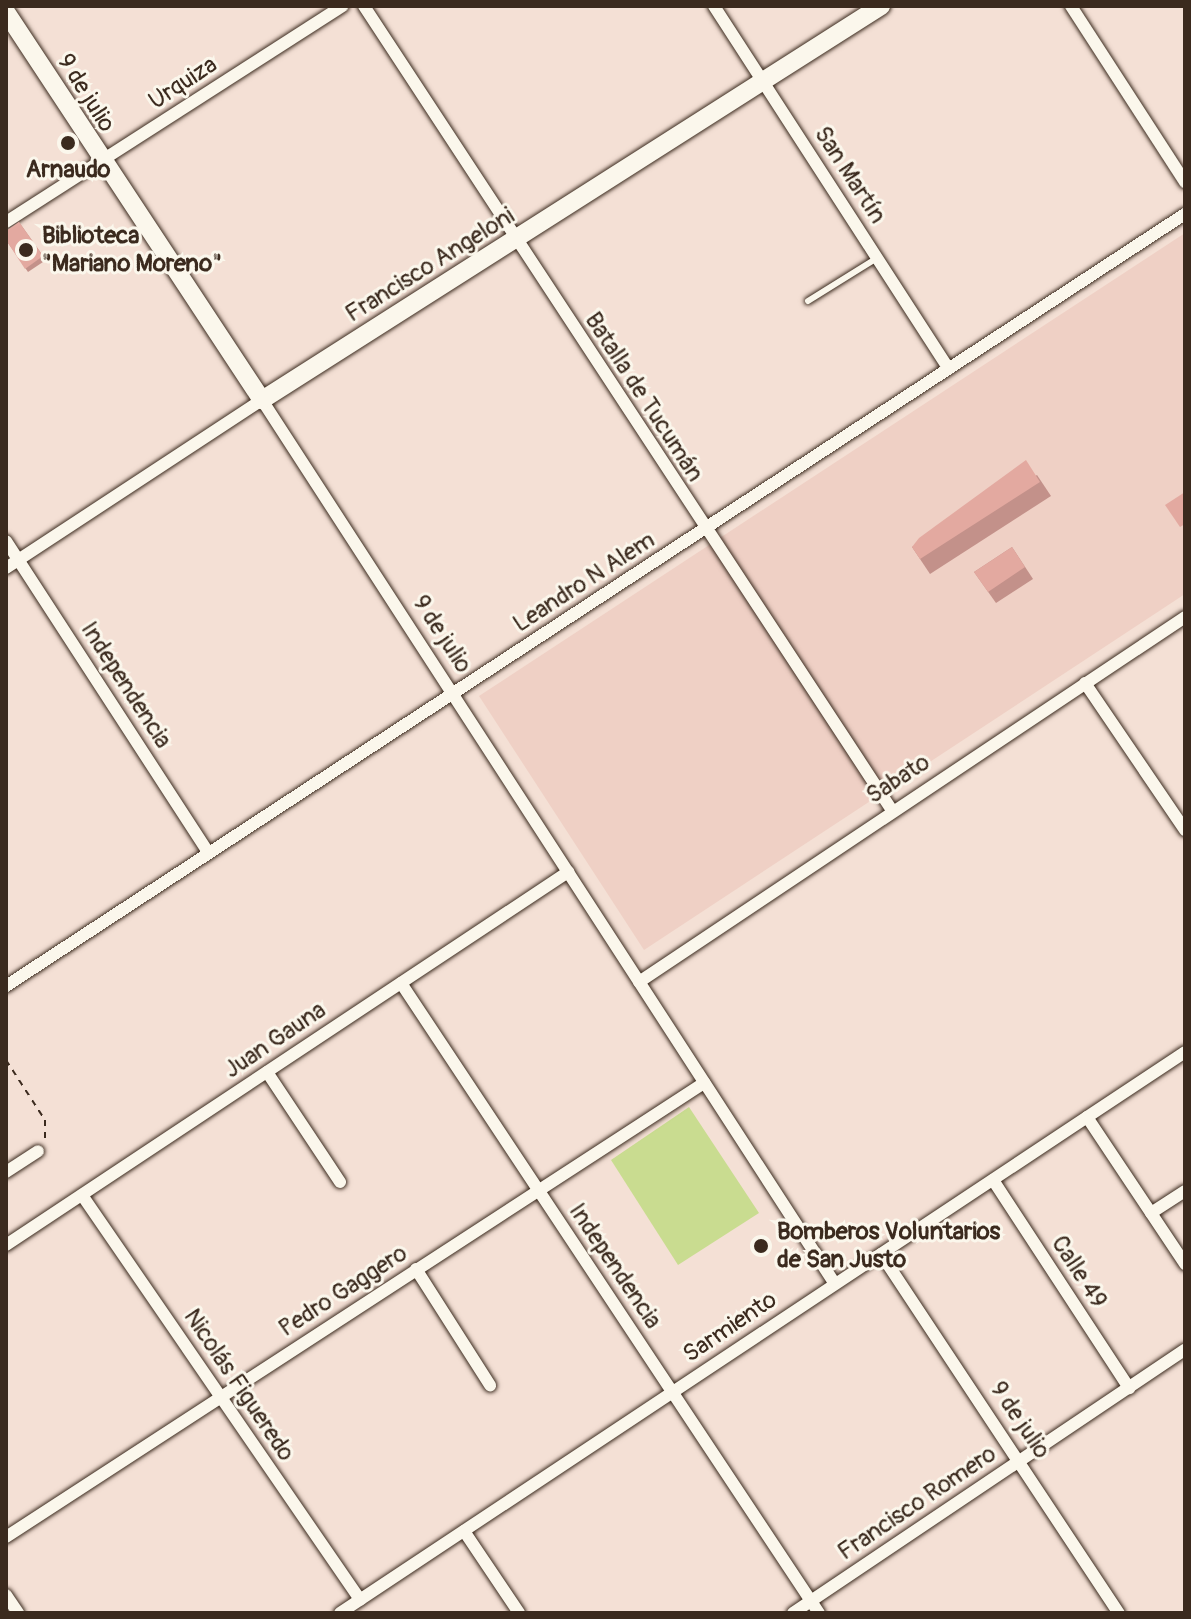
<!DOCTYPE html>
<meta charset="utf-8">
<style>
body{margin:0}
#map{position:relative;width:1191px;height:1619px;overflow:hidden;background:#f4e0d5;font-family:Pangolin,sans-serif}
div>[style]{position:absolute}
.built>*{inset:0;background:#efd0c5}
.green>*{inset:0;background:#c9dc90}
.path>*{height:2px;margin-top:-1px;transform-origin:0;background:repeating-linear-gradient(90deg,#3b2a1e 0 6px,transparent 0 12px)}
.roads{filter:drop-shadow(0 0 2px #3b2a1e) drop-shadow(0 0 2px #3b2a1e)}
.lane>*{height:6px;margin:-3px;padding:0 3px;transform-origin:3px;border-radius:3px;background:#fbf7ec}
.street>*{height:12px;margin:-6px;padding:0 6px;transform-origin:6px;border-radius:6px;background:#fbf7ec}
.secondary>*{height:18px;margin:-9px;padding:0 9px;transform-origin:9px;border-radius:9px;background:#fbf7ec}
.wall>*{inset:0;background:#c3918a}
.building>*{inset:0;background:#e3a9a0}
.dots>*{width:22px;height:22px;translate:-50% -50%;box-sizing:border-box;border:4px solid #fbf7ec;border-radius:50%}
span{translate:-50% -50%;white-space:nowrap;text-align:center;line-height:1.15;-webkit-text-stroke:6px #fbf7ec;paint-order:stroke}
.street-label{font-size:24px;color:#3b2a1e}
.poi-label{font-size:24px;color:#3b2a1e;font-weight:700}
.left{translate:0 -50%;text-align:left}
.frame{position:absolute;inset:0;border:8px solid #3b2a1e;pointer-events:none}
</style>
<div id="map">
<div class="built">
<div style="clip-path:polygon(1185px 233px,1185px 594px,644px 950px,479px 696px)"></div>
</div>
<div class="green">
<div style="clip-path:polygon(689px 1107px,759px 1213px,678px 1265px,611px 1160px)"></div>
</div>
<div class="path">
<div style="left:6px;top:1060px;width:72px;rotate:57deg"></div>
<div style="left:45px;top:1120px;width:20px;rotate:90deg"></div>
</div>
<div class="roads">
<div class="lane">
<div style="left:808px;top:301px;width:81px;rotate:-31.9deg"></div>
</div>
<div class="street">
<div style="left:364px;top:6px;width:960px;rotate:56.72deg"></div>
<div style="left:714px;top:6px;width:432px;rotate:57.1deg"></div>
<div style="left:1071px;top:6px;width:210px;rotate:57.1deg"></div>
<div style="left:6px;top:222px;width:400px;rotate:-32.7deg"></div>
<div style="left:6px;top:541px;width:372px;rotate:57deg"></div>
<div style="left:6px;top:568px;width:306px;rotate:-33.3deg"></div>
<div style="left:262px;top:400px;width:1053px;rotate:57.05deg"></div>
<div style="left:1085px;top:683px;width:178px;rotate:55.8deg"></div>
<div style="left:639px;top:982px;width:657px;rotate:-33.76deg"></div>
<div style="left:401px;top:983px;width:756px;rotate:56.44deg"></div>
<div style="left:6px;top:986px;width:1409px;rotate:-33.22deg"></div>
<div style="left:267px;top:1072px;width:132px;rotate:56.4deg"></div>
<div style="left:1087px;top:1117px;width:177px;rotate:56.3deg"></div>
<div style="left:6px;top:1172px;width:38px;rotate:-33deg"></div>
<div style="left:993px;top:1180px;width:249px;rotate:56.8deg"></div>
<div style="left:82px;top:1195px;width:491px;rotate:55.5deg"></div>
<div style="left:1151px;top:1213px;width:40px;rotate:-32.9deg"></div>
<div style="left:6px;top:1245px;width:675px;rotate:-33.57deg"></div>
<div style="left:881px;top:1254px;width:431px;rotate:56.5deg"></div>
<div style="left:416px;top:1269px;width:138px;rotate:57.5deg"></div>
<div style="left:464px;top:1531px;width:99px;rotate:56.1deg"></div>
<div style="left:6px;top:1537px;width:833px;rotate:-33.04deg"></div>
<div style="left:6px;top:1595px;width:22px;rotate:56deg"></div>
<div style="left:340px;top:1613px;width:1014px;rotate:-33.58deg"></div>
<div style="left:793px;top:1613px;width:472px;rotate:-33.9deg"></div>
</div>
<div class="secondary">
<div style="left:6px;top:12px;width:465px;rotate:56.6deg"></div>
<div style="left:262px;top:400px;width:734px;rotate:-32.48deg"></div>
</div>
</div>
<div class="wall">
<div style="clip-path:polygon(19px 222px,46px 260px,28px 272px,6px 240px)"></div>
<div style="clip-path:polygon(1037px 475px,1051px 496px,930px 574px,912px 547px)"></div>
<div style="clip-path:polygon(1012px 547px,1033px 579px,996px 603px,974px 572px)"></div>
</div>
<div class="building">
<div style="clip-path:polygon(19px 222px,43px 256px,25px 269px,6px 240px,6px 231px)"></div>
<div style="clip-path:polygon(1026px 460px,1040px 482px,920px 559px,912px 547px,919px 538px)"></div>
<div style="clip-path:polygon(1185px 492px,1185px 524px,1180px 527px,1165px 505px)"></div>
<div style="clip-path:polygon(1012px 547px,1025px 567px,988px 592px,974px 572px)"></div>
</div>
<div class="dots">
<div style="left:68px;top:143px;background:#3b2a1e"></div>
<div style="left:26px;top:250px;background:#3b2a1e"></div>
<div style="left:761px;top:1246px;background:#3b2a1e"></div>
</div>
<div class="street-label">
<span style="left:183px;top:83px;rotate:-33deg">Urquiza</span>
<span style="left:86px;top:93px;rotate:58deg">9 de julio</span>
<span style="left:850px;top:175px;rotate:57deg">San Martín</span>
<span style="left:430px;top:265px;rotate:-32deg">Francisco Angeloni</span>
<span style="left:644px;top:397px;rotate:57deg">Batalla de Tucumán</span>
<span style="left:584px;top:582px;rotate:-33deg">Leandro N Alem</span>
<span style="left:442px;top:634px;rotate:57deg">9 de julio</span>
<span style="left:126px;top:685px;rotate:57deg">Independencia</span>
<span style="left:898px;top:779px;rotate:-33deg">Sabato</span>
<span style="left:275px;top:1040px;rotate:-34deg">Juan Gauna</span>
<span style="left:615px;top:1266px;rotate:56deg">Independencia</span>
<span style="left:1079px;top:1272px;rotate:57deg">Calle 49</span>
<span style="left:343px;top:1291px;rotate:-33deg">Pedro Gaggero</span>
<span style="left:730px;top:1327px;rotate:-34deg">Sarmiento</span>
<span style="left:239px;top:1385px;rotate:56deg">Nicolás Figueredo</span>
<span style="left:1020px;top:1420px;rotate:56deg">9 de julio</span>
<span style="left:917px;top:1503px;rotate:-34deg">Francisco Romero</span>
</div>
<div class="poi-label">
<span style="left:68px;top:170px">Arnaudo</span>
<span class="left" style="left:42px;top:250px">Biblioteca<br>"Mariano Moreno"</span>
<span class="left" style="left:777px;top:1246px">Bomberos Voluntarios<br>de San Justo</span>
</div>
<div class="frame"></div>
</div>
